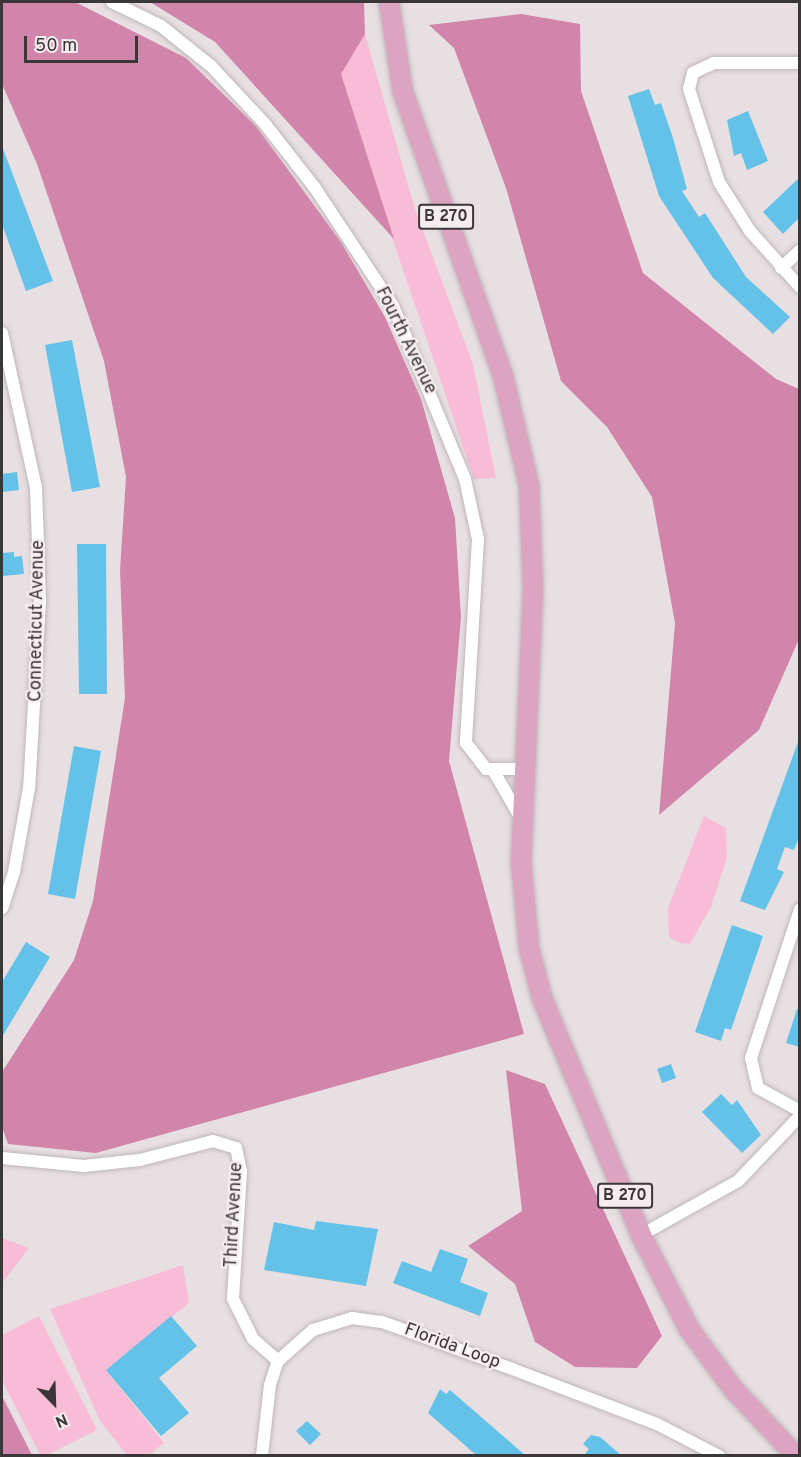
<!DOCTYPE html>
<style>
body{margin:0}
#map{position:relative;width:801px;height:1457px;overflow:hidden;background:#e8dfe2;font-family:Overpass,sans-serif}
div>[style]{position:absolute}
.green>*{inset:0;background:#f8bcd7}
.forest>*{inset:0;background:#d285aa}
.building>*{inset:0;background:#64c2e8}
.roads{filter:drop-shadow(0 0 2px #bfb7ba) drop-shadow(0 0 2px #bfb7ba)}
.street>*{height:12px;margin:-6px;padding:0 6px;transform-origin:6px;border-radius:6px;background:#fff}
.primary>*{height:20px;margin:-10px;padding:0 10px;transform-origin:10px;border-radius:10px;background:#dca4c1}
span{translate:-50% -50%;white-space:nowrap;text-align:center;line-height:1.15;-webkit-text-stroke:4.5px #f5ecf0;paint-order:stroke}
.shield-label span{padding:2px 4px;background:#f5ecf0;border:2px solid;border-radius:4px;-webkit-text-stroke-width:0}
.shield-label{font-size:16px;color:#3a3738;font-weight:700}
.street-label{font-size:18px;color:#3a3738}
.frame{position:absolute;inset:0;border:3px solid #3a3738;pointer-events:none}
.north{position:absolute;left:24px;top:1373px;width:60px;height:60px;-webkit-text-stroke:4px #f5ecf0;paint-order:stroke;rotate:157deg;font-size:16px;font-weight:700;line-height:24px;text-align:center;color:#3a3738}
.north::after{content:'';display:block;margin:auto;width:21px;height:27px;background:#3a3738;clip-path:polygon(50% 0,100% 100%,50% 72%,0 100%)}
.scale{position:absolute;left:24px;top:36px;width:114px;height:27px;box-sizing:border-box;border:3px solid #3a3738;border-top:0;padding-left:8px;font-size:18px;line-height:21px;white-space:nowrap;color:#3a3738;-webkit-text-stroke:4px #f5ecf0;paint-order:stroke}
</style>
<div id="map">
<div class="green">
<div style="clip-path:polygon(365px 34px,415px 209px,473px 364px,496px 478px,474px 479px,360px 143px,340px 74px)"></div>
<div style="clip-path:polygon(704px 816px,726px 828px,727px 857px,711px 907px,690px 944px,680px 943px,669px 937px,668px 908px)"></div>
<div style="clip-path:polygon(2px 1238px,29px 1248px,2px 1283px)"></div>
<div style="clip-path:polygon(183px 1265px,189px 1303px,106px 1370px,164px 1443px,149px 1455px,127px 1455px,100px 1421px,50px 1309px)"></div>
<div style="clip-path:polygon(39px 1316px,97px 1430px,47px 1455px,40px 1455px,2px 1380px,2px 1335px)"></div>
</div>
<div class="forest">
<div style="clip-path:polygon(2px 2px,77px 3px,186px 58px,256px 126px,341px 242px,385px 317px,421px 399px,455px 518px,461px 617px,449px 761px,524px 1034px,96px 1153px,8px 1144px,2px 1127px,2px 1072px,74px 960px,93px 901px,125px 698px,120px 570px,126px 477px,104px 361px,37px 164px,2px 84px)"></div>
<div style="clip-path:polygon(150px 2px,364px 2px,365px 34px,341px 74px,394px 239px,215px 42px)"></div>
<div style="clip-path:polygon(521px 14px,580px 24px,581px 91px,643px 273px,776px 379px,799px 389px,799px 639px,759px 730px,659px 815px,675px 623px,652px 497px,607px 427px,561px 381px,506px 188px,454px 48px,429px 25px)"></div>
<div style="clip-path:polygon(506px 1070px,545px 1084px,662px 1336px,637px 1368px,575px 1367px,535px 1342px,515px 1284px,468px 1246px,522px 1211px)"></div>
<div style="clip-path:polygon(2px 1396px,32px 1455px,2px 1455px)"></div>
</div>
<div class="building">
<div style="clip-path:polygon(649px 89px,655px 105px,661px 103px,673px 138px,687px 189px,682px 191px,699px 217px,705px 213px,746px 277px,790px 317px,773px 334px,713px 278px,659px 196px,628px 96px)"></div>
<div style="clip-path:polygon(748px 111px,768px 161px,747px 170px,741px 153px,734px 156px,727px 120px)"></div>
<div style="clip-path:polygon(2px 146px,53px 281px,26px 291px,2px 224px)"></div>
<div style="clip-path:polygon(800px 177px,800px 217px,783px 234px,763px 212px)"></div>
<div style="clip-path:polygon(72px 340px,100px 487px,72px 492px,45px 345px)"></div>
<div style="clip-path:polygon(17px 472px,19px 490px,2px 492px,2px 474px)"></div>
<div style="clip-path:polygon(77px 544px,106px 544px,107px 694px,79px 694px)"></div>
<div style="clip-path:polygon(14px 552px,14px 557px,22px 556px,24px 574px,2px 576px,2px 553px)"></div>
<div style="clip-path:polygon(798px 742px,800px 835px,794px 850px,785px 847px,777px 869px,784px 872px,765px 910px,740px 901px)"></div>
<div style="clip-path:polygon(74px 746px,101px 751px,75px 899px,48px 894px)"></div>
<div style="clip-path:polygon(732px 925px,763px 936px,731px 1030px,725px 1028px,721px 1041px,695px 1032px)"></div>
<div style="clip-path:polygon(26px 942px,50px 957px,2px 1037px,2px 982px)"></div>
<div style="clip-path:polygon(797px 1009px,800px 1010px,800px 1047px,786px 1043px)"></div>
<div style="clip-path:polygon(671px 1064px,676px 1078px,662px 1083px,657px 1069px)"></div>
<div style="clip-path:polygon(721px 1094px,732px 1105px,737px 1100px,761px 1135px,742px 1153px,702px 1112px)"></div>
<div style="clip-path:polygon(316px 1221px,378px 1229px,366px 1286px,264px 1270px,274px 1222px,314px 1230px)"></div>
<div style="clip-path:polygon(440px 1249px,468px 1259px,460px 1282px,488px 1293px,480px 1316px,393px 1283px,402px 1261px,431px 1272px)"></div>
<div style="clip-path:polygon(171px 1316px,197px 1346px,159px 1378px,189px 1413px,161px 1436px,106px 1370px)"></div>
<div style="clip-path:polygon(440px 1389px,446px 1394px,450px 1390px,525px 1455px,476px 1455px,428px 1413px)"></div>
<div style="clip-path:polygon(307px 1421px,321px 1434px,310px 1445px,296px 1431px)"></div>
<div style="clip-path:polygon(591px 1435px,600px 1437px,621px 1455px,584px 1455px,589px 1449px,583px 1444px)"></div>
</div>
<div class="roads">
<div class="street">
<div style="left:112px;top:2px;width:55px;rotate:26.1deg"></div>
<div style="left:161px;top:26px;width:64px;rotate:38.7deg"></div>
<div style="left:211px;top:66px;width:79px;rotate:47deg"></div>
<div style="left:265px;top:124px;width:81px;rotate:52deg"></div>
<div style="left:315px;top:188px;width:141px;rotate:56.5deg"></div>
<div style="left:393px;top:306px;width:187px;rotate:67.4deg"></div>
<div style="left:465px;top:479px;width:61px;rotate:77.8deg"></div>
<div style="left:478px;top:539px;width:204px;rotate:93.4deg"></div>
<div style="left:466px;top:743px;width:33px;rotate:52deg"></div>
<div style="left:486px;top:769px;width:38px"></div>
<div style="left:800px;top:63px;width:86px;rotate:180deg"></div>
<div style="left:714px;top:63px;width:23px;rotate:155deg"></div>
<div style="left:693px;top:73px;width:16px;rotate:104deg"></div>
<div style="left:689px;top:89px;width:98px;rotate:72.1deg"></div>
<div style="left:719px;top:182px;width:58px;rotate:57.7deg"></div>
<div style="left:750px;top:231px;width:75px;rotate:48.2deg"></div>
<div style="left:781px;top:268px;width:26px;rotate:-43deg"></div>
<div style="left:2px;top:333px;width:158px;rotate:77.6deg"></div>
<div style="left:36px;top:487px;width:113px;rotate:88deg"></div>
<div style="left:40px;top:600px;width:188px;rotate:93.3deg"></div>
<div style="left:29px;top:788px;width:85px;rotate:100.1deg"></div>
<div style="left:14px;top:872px;width:38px;rotate:108deg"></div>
<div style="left:493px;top:770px;width:52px;rotate:60deg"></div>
<div style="left:800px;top:909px;width:157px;rotate:108.2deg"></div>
<div style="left:751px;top:1058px;width:31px;rotate:77deg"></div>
<div style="left:758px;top:1088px;width:48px;rotate:28.7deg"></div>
<div style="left:2px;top:1158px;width:82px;rotate:5.6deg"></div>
<div style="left:84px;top:1166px;width:56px;rotate:-6.1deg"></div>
<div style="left:140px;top:1160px;width:75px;rotate:-14.6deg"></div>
<div style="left:213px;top:1141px;width:24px;rotate:17deg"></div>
<div style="left:236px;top:1148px;width:24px;rotate:78deg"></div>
<div style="left:241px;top:1171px;width:128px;rotate:93.6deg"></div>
<div style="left:233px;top:1299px;width:45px;rotate:63.4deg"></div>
<div style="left:253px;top:1339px;width:33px;rotate:41deg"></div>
<div style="left:641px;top:1235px;width:111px;rotate:-29.1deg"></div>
<div style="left:738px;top:1181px;width:90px;rotate:-46.4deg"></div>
<div style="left:262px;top:1456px;width:71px;rotate:-83.6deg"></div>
<div style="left:270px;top:1385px;width:25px;rotate:-72deg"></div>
<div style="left:278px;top:1361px;width:47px;rotate:-41.5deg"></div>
<div style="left:313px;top:1330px;width:41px;rotate:-17.1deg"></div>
<div style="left:352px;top:1318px;width:30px;rotate:8deg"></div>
<div style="left:382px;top:1322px;width:133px;rotate:19.8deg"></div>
<div style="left:507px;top:1367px;width:160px;rotate:20.8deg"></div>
<div style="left:657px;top:1424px;width:70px;rotate:27.3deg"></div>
</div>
<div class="primary">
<div style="left:389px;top:2px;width:91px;rotate:81.2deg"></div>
<div style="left:403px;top:92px;width:301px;rotate:70.6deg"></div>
<div style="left:503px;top:376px;width:112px;rotate:76.6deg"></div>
<div style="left:529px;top:485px;width:105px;rotate:87.8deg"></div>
<div style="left:533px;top:590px;width:271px;rotate:92.5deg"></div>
<div style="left:521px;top:861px;width:87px;rotate:84.7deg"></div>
<div style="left:529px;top:948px;width:52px;rotate:75.4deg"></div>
<div style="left:542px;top:998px;width:257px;rotate:67.3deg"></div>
<div style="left:641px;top:1235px;width:106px;rotate:62.9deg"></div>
<div style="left:689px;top:1329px;width:76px;rotate:53.6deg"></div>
<div style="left:734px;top:1390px;width:91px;rotate:46.8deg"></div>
</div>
</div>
<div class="shield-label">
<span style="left:446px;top:217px">B 270</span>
<span style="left:625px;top:1196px">B 270</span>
</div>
<div class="street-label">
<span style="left:405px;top:341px;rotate:64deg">Fourth Avenue</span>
<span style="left:38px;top:621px;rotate:-89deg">Connecticut Avenue</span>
<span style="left:235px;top:1215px;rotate:-87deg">Third Avenue</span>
<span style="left:452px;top:1347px;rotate:20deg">Florida Loop</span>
</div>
<div class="frame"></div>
<div class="north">N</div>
<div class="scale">50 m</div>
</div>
